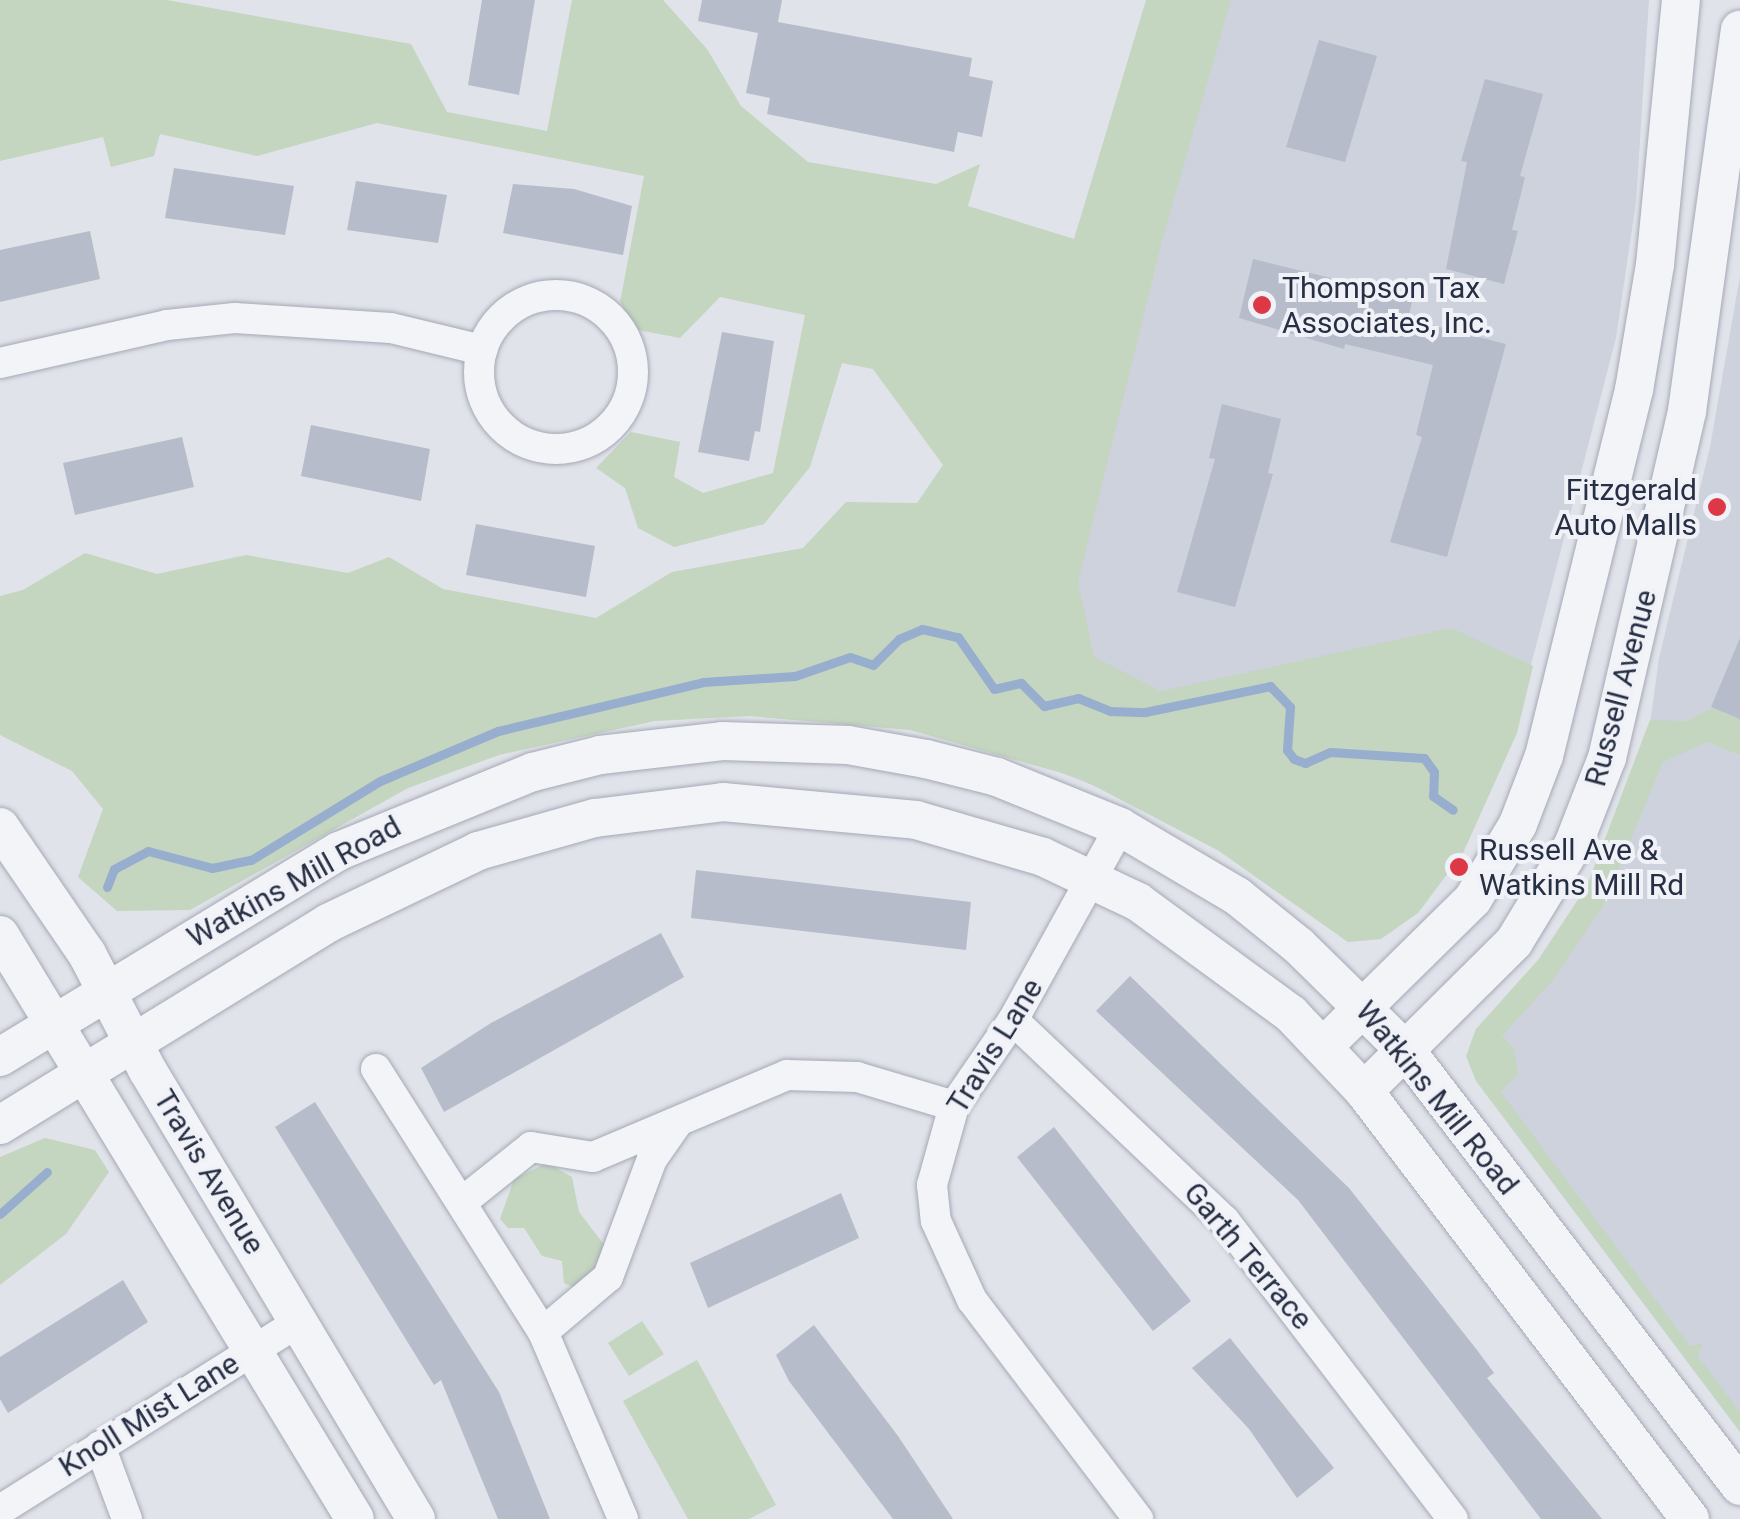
<!DOCTYPE html>
<style>
body{margin:0}
#map{position:relative;width:1740px;height:1519px;overflow:hidden;background:#e0e3ea;font-family:Roboto,sans-serif}
div>[style]{position:absolute}
.built>*{inset:0;background:#cdd2dd}
.green>*{inset:0;background:#c4d5c0}
.stream>*{height:9px;margin:-4.5px;padding:0 4.5px;transform-origin:4.5px;border-radius:4.5px;background:#97aece}
.building>*{inset:0;background:#b6bcc9}
.roads{filter:drop-shadow(0 0 2px #a5a9b5) drop-shadow(0 0 2px #a5a9b5)}
.minor>*{height:30px;margin:-15px;padding:0 15px;transform-origin:15px;border-radius:15px;background:#f3f4f8}
.minor>.ring{margin:-15px;padding:0;box-sizing:content-box;background:none;border:30px solid #f3f4f8;border-radius:50%}
.tertiary>*{height:38px;margin:-19px;padding:0 19px;transform-origin:19px;border-radius:19px;background:#f3f4f8}
.dots>*{width:28px;height:28px;translate:-50% -50%;box-sizing:border-box;border:5px solid #f0f2f8;border-radius:50%}
span{translate:-50% -50%;white-space:nowrap;text-align:center;line-height:1.15;-webkit-text-stroke:8px #f0f2f8;paint-order:stroke}
.poi-label{font-size:30px;color:#272f44}
.left{translate:0 -50%;text-align:left}
.right{translate:-100% -50%;text-align:right}
.street-label{font-size:30px;color:#272f44}
</style>
<div id="map">
<div class="built">
<div style="clip-path:polygon(1188px 0,1649px 0,1636px 202px,1616px 338px,1524px 692px,1245px 865px,1146px 806px,990px 745px)"></div>
<div style="clip-path:polygon(1740px 276px,1740px 1427px,1484px 1086px,1472px 1046px,1561px 935px,1616px 834px,1649px 732px,1659px 658px,1710px 447px)"></div>
</div>
<div class="green">
<div style="clip-path:polygon(0 0,167px 0,411px 44px,447px 112px,547px 131px,572px 0,663px 0,707px 49px,741px 106px,808px 162px,936px 184px,980px 164px,968px 206px,1074px 239px,1146px 0,1231px 0,1162px 241px,1078px 582px,1094px 657px,1161px 691px,1451px 628px,1533px 666px,1517px 733px,1463px 853px,1418px 913px,1381px 939px,1348px 942px,1219px 851px,1079px 778px,910px 730px,749px 716px,655px 721px,499px 755px,408px 788px,190px 910px,117px 911px,78px 877px,103px 809px,72px 771px,0 735px,0 596px,23px 590px,85px 553px,157px 574px,246px 555px,348px 573px,389px 557px,443px 589px,596px 618px,672px 572px,803px 548px,846px 502px,917px 503px,943px 465px,873px 369px,842px 363px,810px 467px,764px 524px,674px 547px,638px 528px,625px 488px,596px 468px,631px 432px,680px 442px,674px 477px,703px 493px,773px 473px,805px 315px,720px 297px,680px 338px,638px 330px,620px 302px,644px 176px,377px 123px,257px 156px,160px 134px,154px 156px,111px 167px,103px 137px,0 161px)"></div>
<div style="clip-path:polygon(1713px 708px,1740px 719px,1740px 755px,1707px 742px,1663px 762px,1603px 906px,1553px 980px,1502px 1036px,1514px 1049px,1518px 1074px,1501px 1092px,1690px 1346px,1703px 1343px,1698px 1356px,1740px 1412px,1740px 1432px,1476px 1081px,1466px 1056px,1476px 1029px,1538px 960px,1587px 886px,1650px 720px,1687px 721px)"></div>
<div style="clip-path:polygon(45px 1138px,95px 1150px,109px 1172px,66px 1234px,0 1285px,0 1157px)"></div>
<div style="clip-path:polygon(547px 1163px,572px 1177px,579px 1212px,605px 1246px,600px 1265px,573px 1287px,564px 1283px,562px 1261px,542px 1256px,524px 1228px,508px 1228px,500px 1219px,514px 1179px)"></div>
<div style="clip-path:polygon(642px 1321px,664px 1354px,629px 1376px,608px 1343px)"></div>
<div style="clip-path:polygon(697px 1360px,776px 1505px,749px 1519px,688px 1519px,623px 1401px)"></div>
</div>
<div class="stream">
<div style="left:107px;top:887px;width:19px;rotate:-69deg"></div>
<div style="left:114px;top:869px;width:38px;rotate:-28deg"></div>
<div style="left:148px;top:851px;width:66px;rotate:14.9deg"></div>
<div style="left:212px;top:868px;width:40px;rotate:-12deg"></div>
<div style="left:251px;top:860px;width:151px;rotate:-31.5deg"></div>
<div style="left:380px;top:781px;width:128px;rotate:-23deg"></div>
<div style="left:498px;top:731px;width:211px;rotate:-13.4deg"></div>
<div style="left:703px;top:682px;width:92px;rotate:-3.7deg"></div>
<div style="left:795px;top:676px;width:58px;rotate:-19.1deg"></div>
<div style="left:850px;top:657px;width:24px;rotate:19deg"></div>
<div style="left:873px;top:665px;width:37px;rotate:-45deg"></div>
<div style="left:899px;top:639px;width:25px;rotate:-23deg"></div>
<div style="left:922px;top:629px;width:37px;rotate:13deg"></div>
<div style="left:958px;top:637px;width:63px;rotate:55.3deg"></div>
<div style="left:994px;top:689px;width:28px;rotate:-13deg"></div>
<div style="left:1021px;top:683px;width:33px;rotate:45deg"></div>
<div style="left:1044px;top:706px;width:35px;rotate:-13deg"></div>
<div style="left:1078px;top:698px;width:35px;rotate:22deg"></div>
<div style="left:1110px;top:711px;width:35px;rotate:2deg"></div>
<div style="left:1145px;top:712px;width:128px;rotate:-11.7deg"></div>
<div style="left:1270px;top:686px;width:29px;rotate:46deg"></div>
<div style="left:1290px;top:707px;width:43px;rotate:94deg"></div>
<div style="left:1287px;top:750px;width:11px;rotate:52deg"></div>
<div style="left:1294px;top:759px;width:12px;rotate:20deg"></div>
<div style="left:1305px;top:763px;width:27px;rotate:-24deg"></div>
<div style="left:1330px;top:752px;width:94px;rotate:3.7deg"></div>
<div style="left:1424px;top:758px;width:17px;rotate:54deg"></div>
<div style="left:1434px;top:772px;width:24px;rotate:92deg"></div>
<div style="left:1433px;top:796px;width:24px;rotate:35deg"></div>
<div style="left:0;top:1214px;width:63px;rotate:-41.8deg"></div>
</div>
<div class="building">
<div style="clip-path:polygon(482px 0,535px 0,519px 95px,468px 85px)"></div>
<div style="clip-path:polygon(702px 0,782px 0,778px 22px,972px 58px,969px 76px,993px 81px,982px 137px,958px 132px,954px 152px,767px 114px,770px 98px,746px 93px,758px 33px,698px 21px)"></div>
<div style="clip-path:polygon(1319px 40px,1377px 56px,1345px 162px,1286px 147px)"></div>
<div style="clip-path:polygon(1485px 79px,1543px 94px,1520px 176px,1525px 177px,1512px 230px,1518px 231px,1504px 284px,1446px 269px,1467px 162px,1461px 161px)"></div>
<div style="clip-path:polygon(174px 168px,294px 186px,285px 235px,165px 218px)"></div>
<div style="clip-path:polygon(356px 181px,447px 195px,438px 243px,347px 230px)"></div>
<div style="clip-path:polygon(513px 184px,574px 189px,632px 206px,623px 255px,503px 233px)"></div>
<div style="clip-path:polygon(90px 231px,100px 279px,0 302px,0 250px)"></div>
<div style="clip-path:polygon(1253px 259px,1413px 298px,1408px 319px,1506px 344px,1447px 557px,1390px 542px,1422px 437px,1416px 435px,1433px 365px,1345px 344px,1344px 349px,1239px 318px)"></div>
<div style="clip-path:polygon(722px 332px,774px 341px,760px 432px,755px 431px,749px 461px,698px 452px)"></div>
<div style="clip-path:polygon(1222px 404px,1281px 419px,1268px 473px,1273px 474px,1235px 607px,1177px 592px,1215px 459px,1209px 458px)"></div>
<div style="clip-path:polygon(311px 425px,430px 449px,421px 501px,301px 476px)"></div>
<div style="clip-path:polygon(182px 437px,194px 487px,75px 515px,63px 463px)"></div>
<div style="clip-path:polygon(476px 524px,595px 546px,586px 597px,466px 575px)"></div>
<div style="clip-path:polygon(1740px 638px,1740px 719px,1711px 707px)"></div>
<div style="clip-path:polygon(696px 870px,971px 902px,966px 950px,691px 918px)"></div>
<div style="clip-path:polygon(661px 933px,684px 977px,444px 1112px,421px 1068px,491px 1023px)"></div>
<div style="clip-path:polygon(1130px 976px,1349px 1188px,1477px 1350px,1494px 1373px,1487px 1378px,1602px 1519px,1541px 1519px,1298px 1200px,1096px 1011px)"></div>
<div style="clip-path:polygon(315px 1102px,499px 1392px,550px 1519px,498px 1519px,441px 1380px,434px 1385px,275px 1127px)"></div>
<div style="clip-path:polygon(1054px 1127px,1191px 1301px,1153px 1331px,1017px 1157px)"></div>
<div style="clip-path:polygon(841px 1193px,859px 1238px,708px 1308px,690px 1263px)"></div>
<div style="clip-path:polygon(123px 1280px,148px 1322px,8px 1413px,0 1399px,0 1357px)"></div>
<div style="clip-path:polygon(814px 1325px,898px 1436px,953px 1519px,893px 1519px,789px 1381px,776px 1355px)"></div>
<div style="clip-path:polygon(1230px 1338px,1334px 1468px,1297px 1498px,1249px 1429px,1192px 1368px)"></div>
</div>
<div class="roads">
<div class="minor">
<div class="ring" style="left:479px;top:295px;width:124px;height:124px"></div>
<div style="left:0;top:363px;width:171px;rotate:-12.8deg"></div>
<div style="left:167px;top:325px;width:68px;rotate:-5.9deg"></div>
<div style="left:235px;top:318px;width:156px;rotate:3.7deg"></div>
<div style="left:391px;top:328px;width:94px;rotate:13.6deg"></div>
<div style="left:1120px;top:827px;width:221px;rotate:119deg"></div>
<div style="left:1013px;top:1020px;width:104px;rotate:124.5deg"></div>
<div style="left:954px;top:1106px;width:82px;rotate:105.6deg"></div>
<div style="left:932px;top:1185px;width:36px;rotate:84deg"></div>
<div style="left:936px;top:1221px;width:87px;rotate:65.5deg"></div>
<div style="left:972px;top:1300px;width:275px;rotate:52.8deg"></div>
<div style="left:1013px;top:1020px;width:292px;rotate:43.5deg"></div>
<div style="left:1225px;top:1221px;width:375px;rotate:52.6deg"></div>
<div style="left:376px;top:1069px;width:312px;rotate:57.6deg"></div>
<div style="left:543px;top:1332px;width:203px;rotate:66.8deg"></div>
<div style="left:462px;top:1202px;width:88px;rotate:-38.6deg"></div>
<div style="left:531px;top:1147px;width:63px;rotate:9.2deg"></div>
<div style="left:593px;top:1157px;width:211px;rotate:-22.9deg"></div>
<div style="left:787px;top:1075px;width:70px;rotate:1.6deg"></div>
<div style="left:857px;top:1077px;width:101px;rotate:16.6deg"></div>
<div style="left:543px;top:1332px;width:85px;rotate:-40.2deg"></div>
<div style="left:608px;top:1277px;width:126px;rotate:-69.6deg"></div>
<div style="left:652px;top:1159px;width:45px;rotate:-54.9deg"></div>
<div style="left:100px;top:1446px;width:78px;rotate:69.7deg"></div>
<div style="left:0;top:1510px;width:355px;rotate:-32.2deg"></div>
</div>
<div class="tertiary">
<div style="left:0;top:827px;width:154px;rotate:55.6deg"></div>
<div style="left:87px;top:954px;width:132px;rotate:62.5deg"></div>
<div style="left:148px;top:1071px;width:522px;rotate:59.11deg"></div>
<div style="left:0;top:935px;width:683px;rotate:58.71deg"></div>
<div style="left:1324px;top:1046px;width:209px;rotate:-44.6deg"></div>
<div style="left:1473px;top:899px;width:87px;rotate:-59deg"></div>
<div style="left:1518px;top:824px;width:73px;rotate:-69.1deg"></div>
<div style="left:1544px;top:756px;width:377px;rotate:-76.2deg"></div>
<div style="left:1634px;top:390px;width:127px;rotate:-80.5deg"></div>
<div style="left:1655px;top:265px;width:266px;rotate:-84.4deg"></div>
<div style="left:0;top:1057px;width:397px;rotate:-31.3deg"></div>
<div style="left:339px;top:851px;width:209px;rotate:-22.2deg"></div>
<div style="left:533px;top:772px;width:69px;rotate:-14.2deg"></div>
<div style="left:600px;top:755px;width:123px;rotate:-6.5deg"></div>
<div style="left:722px;top:741px;width:126px;rotate:1.8deg"></div>
<div style="left:848px;top:745px;width:79px;rotate:10.2deg"></div>
<div style="left:926px;top:759px;width:73px;rotate:14.2deg"></div>
<div style="left:997px;top:777px;width:133px;rotate:22.1deg"></div>
<div style="left:1120px;top:827px;width:136px;rotate:30.5deg"></div>
<div style="left:1237px;top:896px;width:80px;rotate:38.9deg"></div>
<div style="left:1299px;top:946px;width:151px;rotate:44.5deg"></div>
<div style="left:1407px;top:1052px;width:547px;rotate:52.5deg"></div>
<div style="left:1364px;top:1091px;width:211px;rotate:-44.8deg"></div>
<div style="left:1514px;top:942px;width:114px;rotate:-58.7deg"></div>
<div style="left:1573px;top:845px;width:93px;rotate:-68.7deg"></div>
<div style="left:1607px;top:758px;width:356px;rotate:-77deg"></div>
<div style="left:1687px;top:411px;width:385px;rotate:-82.1deg"></div>
<div style="left:0;top:1125px;width:385px;rotate:-31.6deg"></div>
<div style="left:328px;top:923px;width:166px;rotate:-25.6deg"></div>
<div style="left:478px;top:851px;width:122px;rotate:-15.8deg"></div>
<div style="left:595px;top:818px;width:129px;rotate:-7.1deg"></div>
<div style="left:723px;top:802px;width:194px;rotate:5.3deg"></div>
<div style="left:916px;top:820px;width:132px;rotate:16.2deg"></div>
<div style="left:1043px;top:857px;width:105px;rotate:25.3deg"></div>
<div style="left:1138px;top:902px;width:190px;rotate:36.2deg"></div>
<div style="left:1291px;top:1014px;width:106px;rotate:46.5deg"></div>
<div style="left:1364px;top:1091px;width:538px;rotate:52.7deg"></div>
</div>
</div>
<div class="dots">
<div style="left:1262px;top:305px;background:#dc3846"></div>
<div style="left:1717px;top:507px;background:#dc3846"></div>
<div style="left:1459px;top:867px;background:#dc3846"></div>
</div>
<div class="poi-label">
<span class="left" style="left:1282px;top:305px">Thompson Tax<br>Associates, Inc.</span>
<span class="right" style="left:1697px;top:507px">Fitzgerald<br>Auto Malls</span>
<span class="left" style="left:1479px;top:867px">Russell Ave &amp;<br>Watkins Mill Rd</span>
</div>
<div class="street-label">
<span style="left:1621px;top:688px;rotate:-75deg">Russell Avenue</span>
<span style="left:294px;top:882px;rotate:-29deg">Watkins Mill Road</span>
<span style="left:995px;top:1046px;rotate:-58deg">Travis Lane</span>
<span style="left:1437px;top:1098px;rotate:51deg">Watkins Mill Road</span>
<span style="left:209px;top:1172px;rotate:59deg">Travis Avenue</span>
<span style="left:1248px;top:1256px;rotate:50deg">Garth Terrace</span>
<span style="left:149px;top:1415px;rotate:-32deg">Knoll Mist Lane</span>
</div>
</div>
